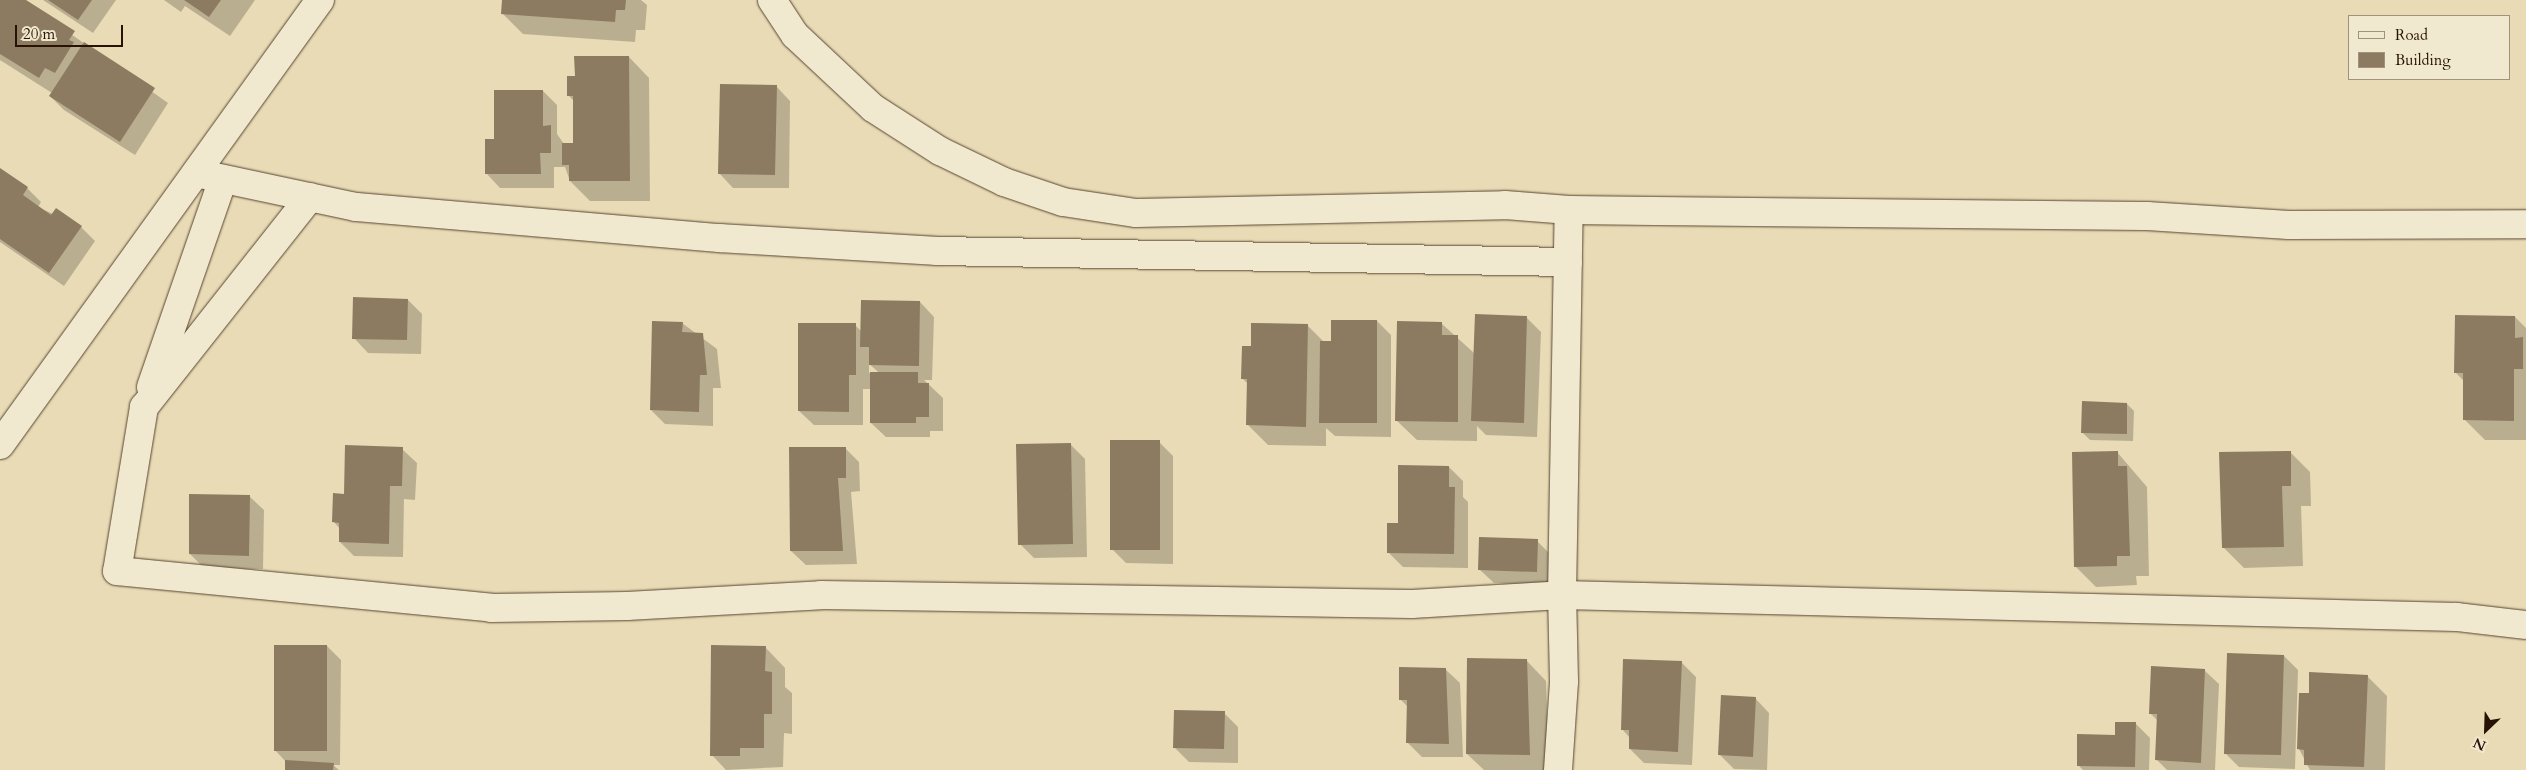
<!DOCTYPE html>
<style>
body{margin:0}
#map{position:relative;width:2526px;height:770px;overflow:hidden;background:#e8dbb5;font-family:Cardo,serif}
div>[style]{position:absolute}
.shadow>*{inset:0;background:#0003}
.building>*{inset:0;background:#8c7b60}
.roads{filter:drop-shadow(0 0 1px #584430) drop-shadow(0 0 1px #584430)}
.minor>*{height:28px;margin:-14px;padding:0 14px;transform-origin:14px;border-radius:14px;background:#f0e8cf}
span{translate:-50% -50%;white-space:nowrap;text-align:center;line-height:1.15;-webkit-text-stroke:4px #f0e8cf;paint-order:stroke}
.legend{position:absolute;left:2348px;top:15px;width:162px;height:65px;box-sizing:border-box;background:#f0e8cf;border:1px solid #a0927d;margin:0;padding:6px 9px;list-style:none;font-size:15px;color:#281203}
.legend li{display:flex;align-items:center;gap:10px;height:25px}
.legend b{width:25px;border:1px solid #a0927d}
.north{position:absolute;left:2461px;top:705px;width:50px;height:50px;-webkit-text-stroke:4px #f0e8cf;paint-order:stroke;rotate:204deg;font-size:14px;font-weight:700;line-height:20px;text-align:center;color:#281203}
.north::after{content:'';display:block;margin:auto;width:18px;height:22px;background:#281203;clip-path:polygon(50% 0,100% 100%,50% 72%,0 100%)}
.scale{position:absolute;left:15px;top:25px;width:108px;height:22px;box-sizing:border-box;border:2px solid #281203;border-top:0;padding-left:6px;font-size:15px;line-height:18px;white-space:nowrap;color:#281203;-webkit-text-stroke:4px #f0e8cf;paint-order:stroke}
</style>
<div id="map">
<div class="shadow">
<div style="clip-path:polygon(0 0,23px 0,168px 103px,135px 155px,64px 110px,50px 96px,52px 93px,0 60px)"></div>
<div style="clip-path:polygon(43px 0,116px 0,93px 33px)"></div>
<div style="clip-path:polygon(164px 0,255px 0,230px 36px,185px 6px,181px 12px)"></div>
<div style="clip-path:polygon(504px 0,641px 0,647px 5px,645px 30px,636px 30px,635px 42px,523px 34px,503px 14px)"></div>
<div style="clip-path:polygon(629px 57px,649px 78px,650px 201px,590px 201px,570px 181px,565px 167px,554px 167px,554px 188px,500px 188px,486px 173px,495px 140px,543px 91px,557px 105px,557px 134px,564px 144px,574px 144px,574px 101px,569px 96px,576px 77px)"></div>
<div style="clip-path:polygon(776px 86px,790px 101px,789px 188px,733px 188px,719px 173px)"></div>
<div style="clip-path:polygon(0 171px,27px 188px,41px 202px,38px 207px,81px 227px,95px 241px,64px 286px,0 242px)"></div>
<div style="clip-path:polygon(408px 300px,422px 314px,421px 354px,368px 353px,354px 338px)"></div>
<div style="clip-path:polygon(evenodd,920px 302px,934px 317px,932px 380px,924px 380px,943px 398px,943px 431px,930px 431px,930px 437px,886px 437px,871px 423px,871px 389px,863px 389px,863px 425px,814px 425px,799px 411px,855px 325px,861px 331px,920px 302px,869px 364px,875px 369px,879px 373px,869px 373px,869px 364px)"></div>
<div style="clip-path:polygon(2515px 317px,2526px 328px,2526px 440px,2485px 440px,2465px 420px,2465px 382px,2456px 373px)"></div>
<div style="clip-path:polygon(1527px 318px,1541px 332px,1537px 437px,1486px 435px,1477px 426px,1477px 441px,1417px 440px,1396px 420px,1441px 323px,1474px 353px)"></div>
<div style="clip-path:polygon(1377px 321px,1391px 335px,1391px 437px,1335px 436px,1326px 428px,1326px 446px,1268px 445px,1248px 425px,1248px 384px,1242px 378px,1252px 347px,1307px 325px,1325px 343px,1333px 342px)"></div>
<div style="clip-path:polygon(682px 323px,717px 349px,721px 388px,713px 388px,713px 426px,665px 424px,651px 410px)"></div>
<div style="clip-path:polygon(2127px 404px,2134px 411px,2133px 441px,2090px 440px,2083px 433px)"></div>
<div style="clip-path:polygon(1159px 442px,1173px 456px,1173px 564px,1126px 563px,1112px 549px)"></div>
<div style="clip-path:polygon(1071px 445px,1085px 459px,1087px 557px,1034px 558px,1020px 544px)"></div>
<div style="clip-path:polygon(845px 448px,859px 462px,860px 491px,851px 492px,857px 564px,806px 565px,791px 551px)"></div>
<div style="clip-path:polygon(402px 449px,417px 463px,415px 500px,404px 499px,403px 557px,354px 556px,340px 542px,340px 529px,334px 522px,346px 495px)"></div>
<div style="clip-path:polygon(2117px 452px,2147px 487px,2149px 576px,2136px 576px,2137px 585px,2096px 587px,2075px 566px)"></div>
<div style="clip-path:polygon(2290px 452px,2310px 472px,2311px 506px,2301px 506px,2303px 566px,2244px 568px,2223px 547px)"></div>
<div style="clip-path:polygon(1449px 467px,1463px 481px,1463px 497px,1468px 502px,1468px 568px,1403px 567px,1389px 553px,1399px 524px)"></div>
<div style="clip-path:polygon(249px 496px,264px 510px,263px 569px,204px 568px,190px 554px)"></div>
<div style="clip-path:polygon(1537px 541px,1551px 555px,1550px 585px,1494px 583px,1479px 569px)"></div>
<div style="clip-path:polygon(327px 646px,341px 660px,340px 765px,333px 765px,339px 770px,286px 770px,286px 762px,275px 750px)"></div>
<div style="clip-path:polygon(765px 647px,785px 668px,785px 687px,792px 693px,792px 734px,784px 733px,783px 767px,726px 770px,712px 755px)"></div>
<div style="clip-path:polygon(2284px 656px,2298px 670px,2295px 769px,2239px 767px,2225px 753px)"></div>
<div style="clip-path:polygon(1526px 660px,1546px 681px,1549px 770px,1484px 770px,1467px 754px)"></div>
<div style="clip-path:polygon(1681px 662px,1696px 677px,1692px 765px,1644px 763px,1630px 749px,1630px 738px,1622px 729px)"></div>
<div style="clip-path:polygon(1445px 669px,1460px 683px,1463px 757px,1422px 757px,1408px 743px,1408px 707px,1400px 699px)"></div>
<div style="clip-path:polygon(2204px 670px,2219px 684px,2215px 770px,2167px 770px,2157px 760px,2158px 721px,2150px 713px)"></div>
<div style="clip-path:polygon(2367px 676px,2387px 696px,2385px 770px,2310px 770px,2299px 749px,2310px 695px)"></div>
<div style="clip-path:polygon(1755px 698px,1769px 713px,1767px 770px,1734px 769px,1720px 755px)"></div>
<div style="clip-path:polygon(1224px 713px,1238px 727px,1238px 763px,1189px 762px,1174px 747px)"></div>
<div style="clip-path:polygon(2136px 724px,2150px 738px,2149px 770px,2083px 770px,2078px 765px)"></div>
</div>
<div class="building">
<div style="clip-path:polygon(0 0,26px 0,75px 31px,69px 40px,74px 42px,55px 73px,45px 68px,39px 78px,0 54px)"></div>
<div style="clip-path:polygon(48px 0,92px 0,78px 20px)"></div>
<div style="clip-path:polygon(184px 0,221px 0,209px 17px)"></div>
<div style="clip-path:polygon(502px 0,626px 0,625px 10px,616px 10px,615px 22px,501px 14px)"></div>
<div style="clip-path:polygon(84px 42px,155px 88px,120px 142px,49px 96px)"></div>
<div style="clip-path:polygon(574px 56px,629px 56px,630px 181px,569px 181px,569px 165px,562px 165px,562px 143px,573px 143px,573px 96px,567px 96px,567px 76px,575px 76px)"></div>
<div style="clip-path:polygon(720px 84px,777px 85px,775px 175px,718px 174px)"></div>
<div style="clip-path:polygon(494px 90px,543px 90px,543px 126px,551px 125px,551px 153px,540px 153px,541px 174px,485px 174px,485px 139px,494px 139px)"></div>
<div style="clip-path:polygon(0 168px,28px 187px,23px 195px,51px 215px,56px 208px,82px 226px,49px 273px,0 239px)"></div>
<div style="clip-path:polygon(353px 297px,408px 299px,407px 340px,352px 339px)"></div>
<div style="clip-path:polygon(861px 300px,920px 301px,919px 366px,869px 365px,869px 347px,860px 347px)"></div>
<div style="clip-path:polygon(1475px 314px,1527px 316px,1524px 423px,1471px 421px)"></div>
<div style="clip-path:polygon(2455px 315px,2515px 316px,2515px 338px,2523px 337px,2523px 369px,2514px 369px,2514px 421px,2463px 420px,2463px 373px,2454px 373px)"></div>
<div style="clip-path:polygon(1331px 320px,1377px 320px,1377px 423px,1319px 423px,1320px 341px,1331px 341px)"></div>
<div style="clip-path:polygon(652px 321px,683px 322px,682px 332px,703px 333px,707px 375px,700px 375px,699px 412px,650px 410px)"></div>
<div style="clip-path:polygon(1397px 321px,1442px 322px,1442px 335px,1458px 335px,1458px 422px,1395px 421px)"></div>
<div style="clip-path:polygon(798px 323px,856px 323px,856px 375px,849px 375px,849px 412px,798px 411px)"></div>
<div style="clip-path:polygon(1251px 323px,1308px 324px,1306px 427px,1246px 425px,1247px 379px,1241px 379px,1242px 346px,1251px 346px)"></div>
<div style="clip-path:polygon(870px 372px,918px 372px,918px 383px,929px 383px,929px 417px,916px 417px,916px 423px,870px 423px)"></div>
<div style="clip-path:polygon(2082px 401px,2127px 403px,2127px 434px,2081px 433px)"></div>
<div style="clip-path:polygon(1110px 440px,1160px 440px,1160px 550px,1110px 550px)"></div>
<div style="clip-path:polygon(1071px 443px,1073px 544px,1018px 545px,1016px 444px)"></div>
<div style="clip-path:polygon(345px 445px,403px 447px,402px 486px,390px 486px,389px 544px,339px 542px,339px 523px,332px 522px,333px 493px,344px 494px)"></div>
<div style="clip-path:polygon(789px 447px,846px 447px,846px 478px,838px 478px,843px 551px,790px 551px)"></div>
<div style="clip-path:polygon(2118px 451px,2118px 466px,2127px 466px,2130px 556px,2117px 556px,2117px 566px,2074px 567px,2072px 452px)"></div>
<div style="clip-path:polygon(2291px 451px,2291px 486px,2282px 486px,2284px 547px,2222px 548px,2219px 452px)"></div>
<div style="clip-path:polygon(1398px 465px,1449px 466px,1449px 487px,1455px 487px,1454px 554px,1387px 553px,1387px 523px,1398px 523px)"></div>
<div style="clip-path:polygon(189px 494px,250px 495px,249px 556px,189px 554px)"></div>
<div style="clip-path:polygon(1479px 537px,1538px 539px,1537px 572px,1478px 570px)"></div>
<div style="clip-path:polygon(274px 645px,327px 645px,327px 751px,274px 751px)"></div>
<div style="clip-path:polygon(711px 645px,766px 646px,765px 671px,772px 672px,772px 714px,764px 714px,764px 748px,740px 748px,740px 756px,710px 756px)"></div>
<div style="clip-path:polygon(2227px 653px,2284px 655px,2281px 755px,2224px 754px)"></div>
<div style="clip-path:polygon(1467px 658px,1527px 659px,1530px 755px,1466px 754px)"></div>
<div style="clip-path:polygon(1623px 659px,1682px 661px,1678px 752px,1629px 749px,1629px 730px,1621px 730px)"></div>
<div style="clip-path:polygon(2151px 666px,2205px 669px,2201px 763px,2155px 760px,2157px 714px,2149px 714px)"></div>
<div style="clip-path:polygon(1399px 667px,1446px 668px,1449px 744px,1406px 743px,1407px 700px,1399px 700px)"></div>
<div style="clip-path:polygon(2309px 672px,2368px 675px,2364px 767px,2304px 765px,2304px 750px,2297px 749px,2299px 693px,2309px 693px)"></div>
<div style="clip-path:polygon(1721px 695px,1756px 697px,1753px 757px,1718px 755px)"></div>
<div style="clip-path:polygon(1174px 710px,1225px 711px,1224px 749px,1173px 748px)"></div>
<div style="clip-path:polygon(2115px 722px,2136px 722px,2135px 767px,2077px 766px,2077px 734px,2115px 735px)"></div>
<div style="clip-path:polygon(285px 760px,334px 763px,333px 770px,285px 770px)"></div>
</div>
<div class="roads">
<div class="minor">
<div style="left:772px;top:0;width:42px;rotate:56.7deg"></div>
<div style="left:795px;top:35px;width:107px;rotate:43.1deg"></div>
<div style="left:873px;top:108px;width:80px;rotate:32.7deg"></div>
<div style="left:940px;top:151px;width:71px;rotate:25.8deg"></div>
<div style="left:1004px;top:182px;width:62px;rotate:18.7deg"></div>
<div style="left:1063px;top:202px;width:74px;rotate:8.6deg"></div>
<div style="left:1136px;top:213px;width:369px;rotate:-1.2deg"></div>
<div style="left:1505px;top:205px;width:64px;rotate:4.5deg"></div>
<div style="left:1569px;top:210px;width:578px;rotate:0.59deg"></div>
<div style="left:2147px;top:216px;width:142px;rotate:3.6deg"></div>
<div style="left:2289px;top:225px;width:237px;rotate:-0.2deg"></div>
<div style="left:196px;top:173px;width:164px;rotate:12deg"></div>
<div style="left:356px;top:207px;width:365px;rotate:4.9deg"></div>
<div style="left:720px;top:238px;width:217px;rotate:3.4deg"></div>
<div style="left:937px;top:251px;width:631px;rotate:1deg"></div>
<div style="left:310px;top:197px;width:268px;rotate:128.3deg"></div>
<div style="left:144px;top:407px;width:166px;rotate:99.3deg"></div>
<div style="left:117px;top:571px;width:376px;rotate:5.6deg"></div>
<div style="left:491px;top:608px;width:136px;rotate:-0.8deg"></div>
<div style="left:627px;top:606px;width:194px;rotate:-3.2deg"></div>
<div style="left:821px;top:595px;width:591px;rotate:0.87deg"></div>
<div style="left:1412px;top:604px;width:150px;rotate:-3.4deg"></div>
<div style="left:1562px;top:595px;width:895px;rotate:1.41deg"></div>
<div style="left:2457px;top:617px;width:69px;rotate:6.6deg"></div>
<div style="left:151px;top:387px;width:220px;rotate:-70.9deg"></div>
<div style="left:0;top:445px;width:548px;rotate:-54.28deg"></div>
<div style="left:1558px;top:770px;width:89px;rotate:-86.1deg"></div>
<div style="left:1564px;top:681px;width:86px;rotate:-91.3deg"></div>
<div style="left:1562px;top:595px;width:385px;rotate:-89deg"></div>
</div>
</div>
<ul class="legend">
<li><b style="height:6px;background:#f0e8cf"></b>Road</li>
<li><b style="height:14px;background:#8c7b60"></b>Building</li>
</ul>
<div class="north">N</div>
<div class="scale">20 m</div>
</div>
